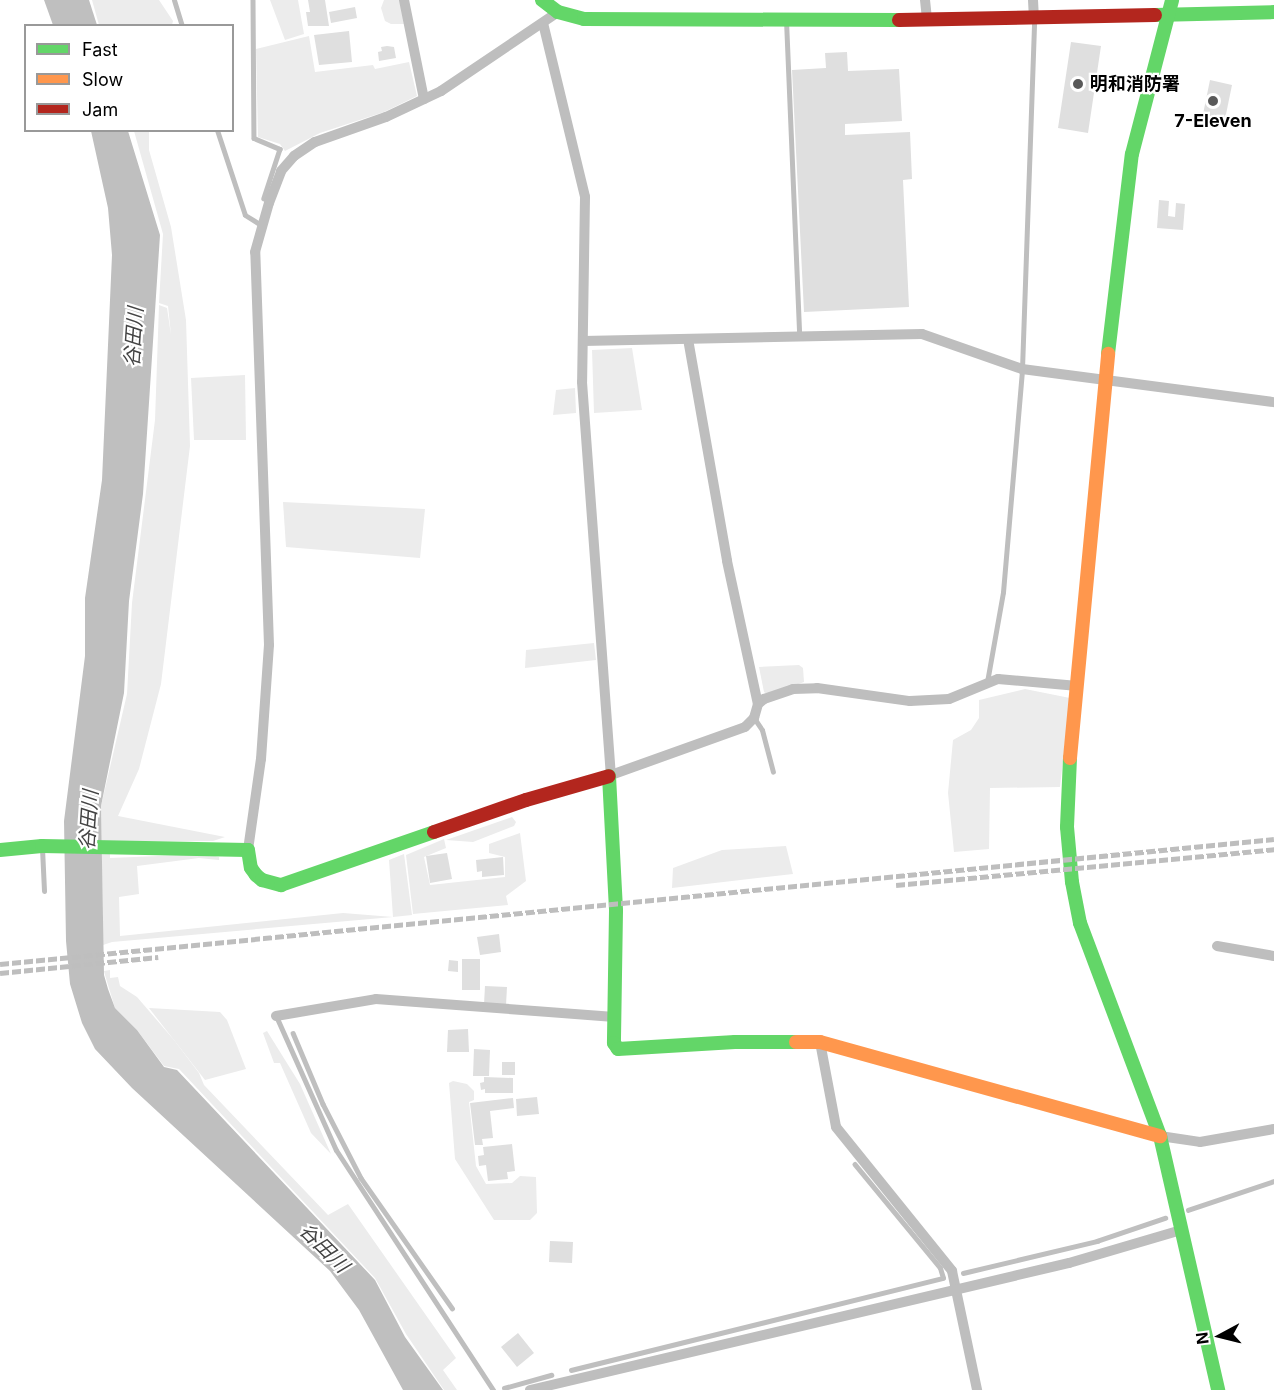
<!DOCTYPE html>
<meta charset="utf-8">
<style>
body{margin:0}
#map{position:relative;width:1274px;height:1390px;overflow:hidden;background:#fff;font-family:Inter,"Noto Sans JP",sans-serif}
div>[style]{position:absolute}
.green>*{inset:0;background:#ececec}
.water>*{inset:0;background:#bfbfbf}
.stream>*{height:4.5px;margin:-2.25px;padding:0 2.25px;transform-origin:2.25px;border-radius:2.25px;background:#bfbfbf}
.building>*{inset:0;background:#dfdfdf}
.lane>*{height:5px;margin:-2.5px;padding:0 2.5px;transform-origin:2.5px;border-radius:2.5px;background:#bebebe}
.street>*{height:10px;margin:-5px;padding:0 5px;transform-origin:5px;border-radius:5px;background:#bebebe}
.fast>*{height:14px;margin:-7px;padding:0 7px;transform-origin:7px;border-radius:7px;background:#63d668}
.slow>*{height:14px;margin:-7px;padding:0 7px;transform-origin:7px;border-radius:7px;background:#ff974d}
.jam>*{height:14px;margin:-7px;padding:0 7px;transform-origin:7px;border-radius:7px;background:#b3261e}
.rail>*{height:4.5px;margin-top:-2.25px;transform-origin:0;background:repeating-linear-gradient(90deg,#bebebe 0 9px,transparent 0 12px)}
.dots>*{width:16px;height:16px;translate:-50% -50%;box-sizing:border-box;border:3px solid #fff;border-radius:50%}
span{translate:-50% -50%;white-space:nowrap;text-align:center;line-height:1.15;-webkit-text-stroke:4.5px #fff;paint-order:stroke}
.poi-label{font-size:18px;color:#000;font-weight:700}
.left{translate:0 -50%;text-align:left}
.water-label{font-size:20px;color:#444;font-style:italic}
.legend{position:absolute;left:24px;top:24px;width:210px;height:108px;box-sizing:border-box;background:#fff;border:2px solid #999;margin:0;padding:8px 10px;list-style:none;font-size:18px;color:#000}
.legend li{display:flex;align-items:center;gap:12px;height:30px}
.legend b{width:30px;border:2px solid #999}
.north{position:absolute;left:1190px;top:1306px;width:60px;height:60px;-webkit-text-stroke:4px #fff;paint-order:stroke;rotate:263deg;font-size:16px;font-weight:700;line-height:24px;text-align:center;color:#000}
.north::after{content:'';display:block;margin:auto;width:21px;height:27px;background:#000;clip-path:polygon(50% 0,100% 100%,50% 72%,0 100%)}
</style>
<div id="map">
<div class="green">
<div style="clip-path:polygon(92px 0,159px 0,173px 21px,172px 25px,99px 25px)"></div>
<div style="clip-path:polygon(270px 0,298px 0,304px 34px,285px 40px)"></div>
<div style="clip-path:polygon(384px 0,401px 0,404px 24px,391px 24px,385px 21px,381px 8px)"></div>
<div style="clip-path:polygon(309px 36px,315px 72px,373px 65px,375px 69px,409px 62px,417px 96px,384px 112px,320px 133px,285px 151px,280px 144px,258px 137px,256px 49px)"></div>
<div style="clip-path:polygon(134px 131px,149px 131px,149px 150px,171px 227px,186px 320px,190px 446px,161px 684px,139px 769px,118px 816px,225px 837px,213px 841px,110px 842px,110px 858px,207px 854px,219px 857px,219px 860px,199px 858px,137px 866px,139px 894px,119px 897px,120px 936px,343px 913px,393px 917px,389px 860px,404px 854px,412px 915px,393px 917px,112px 942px,103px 945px,101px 806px,127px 694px,132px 603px,155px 420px,159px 305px,167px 308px,171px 335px,168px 306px,159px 303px,163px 234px)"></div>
<div style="clip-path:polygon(632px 348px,642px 410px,594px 413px,592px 350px)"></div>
<div style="clip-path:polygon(245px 375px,246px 440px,194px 440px,191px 378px)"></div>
<div style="clip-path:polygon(575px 388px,576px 413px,553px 415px,556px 390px)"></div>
<div style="clip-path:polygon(283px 502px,425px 509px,420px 558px,286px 547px)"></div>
<div style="clip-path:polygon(594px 643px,596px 660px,525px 668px,526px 650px)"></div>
<div style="clip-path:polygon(799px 665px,803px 668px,804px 682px,768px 695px,764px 692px,759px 667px)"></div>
<div style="clip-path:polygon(1025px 689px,1070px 698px,1060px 787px,990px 788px,989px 849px,954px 852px,948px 793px,953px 740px,971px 730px,979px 718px,979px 700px)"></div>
<div style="clip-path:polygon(512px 817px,516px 822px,514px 826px,473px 842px,446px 840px)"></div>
<div style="clip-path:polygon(520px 833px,526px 881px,506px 896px,508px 905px,413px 914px,406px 855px,444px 839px,446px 848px,424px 857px,430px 885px,505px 877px,505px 857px,489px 853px,489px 844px)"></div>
<div style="clip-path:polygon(786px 846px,793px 874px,672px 888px,673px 868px,722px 850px)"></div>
<div style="clip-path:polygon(110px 970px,110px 978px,118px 977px,120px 986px,137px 997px,174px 1040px,199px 1073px,204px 1085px,328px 1215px,348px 1204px,456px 1358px,443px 1370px,457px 1390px,444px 1390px,406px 1334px,375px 1278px,179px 1069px,164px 1066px,137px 1030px,115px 1008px,105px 975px,104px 971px)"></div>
<div style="clip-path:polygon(149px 1008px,220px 1012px,227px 1020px,246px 1069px,205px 1080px)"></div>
<div style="clip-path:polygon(267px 1031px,300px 1084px,331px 1154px,311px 1133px,280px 1063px,274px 1063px,263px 1033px)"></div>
<div style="clip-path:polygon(453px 1081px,467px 1084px,474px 1091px,474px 1100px,469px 1102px,476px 1166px,486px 1184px,512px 1183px,520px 1176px,536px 1177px,537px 1213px,530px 1220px,494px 1220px,455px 1159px,449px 1083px)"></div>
</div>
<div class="water">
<div style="clip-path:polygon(44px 0,89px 0,97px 25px,53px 25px)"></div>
<div style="clip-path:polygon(91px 131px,128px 131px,160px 235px,143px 494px,129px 601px,124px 693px,101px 806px,104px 975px,108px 989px,115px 1008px,137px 1030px,164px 1067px,177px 1070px,375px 1280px,405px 1337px,443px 1390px,403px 1390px,359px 1310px,330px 1271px,132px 1088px,95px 1049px,82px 1023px,70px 984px,66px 941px,64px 821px,85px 656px,85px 598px,102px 480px,112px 255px,108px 208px)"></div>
</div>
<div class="stream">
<div style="left:253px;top:0;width:138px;rotate:89.6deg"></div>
<div style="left:254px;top:138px;width:28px;rotate:23deg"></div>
<div style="left:280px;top:149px;width:52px;rotate:108.1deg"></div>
<div style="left:293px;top:1033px;width:77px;rotate:67.1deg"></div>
<div style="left:323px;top:1104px;width:83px;rotate:62.8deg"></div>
<div style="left:361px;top:1178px;width:159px;rotate:55deg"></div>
<div style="left:1188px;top:1210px;width:91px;rotate:-18.6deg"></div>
<div style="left:963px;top:1273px;width:138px;rotate:-13.4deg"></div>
<div style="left:1097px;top:1241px;width:72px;rotate:-18.7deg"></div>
<div style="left:571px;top:1370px;width:383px;rotate:-13.9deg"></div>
<div style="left:943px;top:1278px;width:10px;rotate:-107deg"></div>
<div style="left:940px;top:1268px;width:134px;rotate:-129.5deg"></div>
<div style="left:504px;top:1388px;width:49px;rotate:-15.5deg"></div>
</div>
<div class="building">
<div style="clip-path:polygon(308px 0,325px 0,329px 26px,308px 26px,306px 12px,310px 12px)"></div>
<div style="clip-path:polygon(355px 7px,357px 18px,331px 23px,329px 12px)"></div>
<div style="clip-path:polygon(349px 31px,352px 62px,319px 65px,314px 35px)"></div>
<div style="clip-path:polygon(1071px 42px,1101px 46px,1088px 133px,1058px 128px)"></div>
<div style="clip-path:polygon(387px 46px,394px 47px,396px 58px,379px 61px,378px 52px,382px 51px,381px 47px)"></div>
<div style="clip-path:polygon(847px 52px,848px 71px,899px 69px,902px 121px,845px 124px,845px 135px,910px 132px,912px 179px,903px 180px,909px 307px,804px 312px,792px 70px,826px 68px,825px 53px)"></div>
<div style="clip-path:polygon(1210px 80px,1232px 85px,1224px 124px,1202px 119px)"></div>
<div style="clip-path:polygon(1159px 200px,1169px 201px,1168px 216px,1175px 217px,1176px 203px,1185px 204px,1183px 230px,1157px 228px)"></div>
<div style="clip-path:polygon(447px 853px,452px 879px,430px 883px,426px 856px)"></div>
<div style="clip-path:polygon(503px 857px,504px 875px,482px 877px,482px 871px,477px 872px,476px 860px)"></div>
<div style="clip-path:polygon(499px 934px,501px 952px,480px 955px,477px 937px)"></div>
<div style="clip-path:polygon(462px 959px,480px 959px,480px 990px,462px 990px)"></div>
<div style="clip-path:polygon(449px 960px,458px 961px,458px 972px,448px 971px)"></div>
<div style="clip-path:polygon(485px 986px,507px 987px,506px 1005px,484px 1004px)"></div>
<div style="clip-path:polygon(468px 1029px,469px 1052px,447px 1052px,448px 1030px)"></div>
<div style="clip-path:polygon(474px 1049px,490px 1050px,489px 1076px,473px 1076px)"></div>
<div style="clip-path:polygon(502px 1062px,515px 1062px,515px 1075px,502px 1075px)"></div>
<div style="clip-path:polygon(484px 1077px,513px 1078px,513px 1093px,485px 1093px,485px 1089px,481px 1090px,480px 1083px,484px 1082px)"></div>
<div style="clip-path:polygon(537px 1097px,539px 1114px,517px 1116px,516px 1099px)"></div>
<div style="clip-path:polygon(513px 1098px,514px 1108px,490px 1111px,493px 1138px,482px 1139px,483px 1145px,475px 1145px,470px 1103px)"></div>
<div style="clip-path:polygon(512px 1144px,515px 1171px,507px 1172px,508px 1179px,488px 1181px,486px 1165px,479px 1166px,478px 1156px,484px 1155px,483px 1147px)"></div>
<div style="clip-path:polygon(550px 1241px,573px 1242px,572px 1263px,549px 1262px)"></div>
<div style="clip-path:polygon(518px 1333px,534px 1353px,517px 1367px,501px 1347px)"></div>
</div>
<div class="lane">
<div style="left:174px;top:0;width:27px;rotate:73deg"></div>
<div style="left:786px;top:20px;width:316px;rotate:87.6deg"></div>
<div style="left:217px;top:130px;width:89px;rotate:71.8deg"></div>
<div style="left:245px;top:215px;width:19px;rotate:32deg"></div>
<div style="left:987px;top:682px;width:91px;rotate:-79.9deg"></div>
<div style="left:1003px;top:592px;width:224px;rotate:-85.1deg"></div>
<div style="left:1022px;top:369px;width:349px;rotate:-88deg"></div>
<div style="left:754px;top:718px;width:14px;rotate:56deg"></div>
<div style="left:762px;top:730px;width:43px;rotate:75.3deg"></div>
<div style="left:42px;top:848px;width:43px;rotate:87.3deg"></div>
<div style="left:276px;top:1016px;width:147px;rotate:65.9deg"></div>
<div style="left:336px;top:1150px;width:287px;rotate:56.8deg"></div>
</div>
<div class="street">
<div style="left:404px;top:0;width:101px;rotate:78.6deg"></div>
<div style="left:925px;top:0;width:20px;rotate:84deg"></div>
<div style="left:1033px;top:0;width:17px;rotate:87deg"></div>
<div style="left:543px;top:23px;width:179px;rotate:76.4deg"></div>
<div style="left:585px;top:197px;width:185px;rotate:90.9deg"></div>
<div style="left:582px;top:382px;width:394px;rotate:85.8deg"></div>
<div style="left:611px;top:775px;width:142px;rotate:-19.7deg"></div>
<div style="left:745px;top:727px;width:13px;rotate:-45deg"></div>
<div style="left:754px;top:718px;width:15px;rotate:-74deg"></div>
<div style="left:758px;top:704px;width:8px;rotate:-40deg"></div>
<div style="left:764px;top:699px;width:31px;rotate:-19deg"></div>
<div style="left:793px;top:689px;width:24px;rotate:-2deg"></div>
<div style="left:817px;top:688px;width:94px;rotate:8deg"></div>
<div style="left:910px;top:701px;width:39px;rotate:-3deg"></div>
<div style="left:949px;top:699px;width:53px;rotate:-22.2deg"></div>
<div style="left:998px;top:679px;width:80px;rotate:5deg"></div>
<div style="left:688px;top:339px;width:225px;rotate:80deg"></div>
<div style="left:727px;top:561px;width:146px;rotate:77.8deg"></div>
<div style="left:583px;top:341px;width:339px;rotate:-1.2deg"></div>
<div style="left:922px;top:334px;width:106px;rotate:19.3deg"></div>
<div style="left:1022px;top:369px;width:254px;rotate:7.5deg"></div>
<div style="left:248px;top:850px;width:92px;rotate:-81.9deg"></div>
<div style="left:261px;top:759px;width:114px;rotate:-86deg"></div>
<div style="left:269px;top:645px;width:393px;rotate:-92deg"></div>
<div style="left:255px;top:252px;width:51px;rotate:-74.1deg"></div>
<div style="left:269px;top:203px;width:34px;rotate:-69deg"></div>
<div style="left:281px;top:171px;width:20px;rotate:-49deg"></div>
<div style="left:294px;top:156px;width:25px;rotate:-34deg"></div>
<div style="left:315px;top:142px;width:75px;rotate:-19.4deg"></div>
<div style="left:386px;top:117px;width:61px;rotate:-25.3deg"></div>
<div style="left:441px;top:91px;width:141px;rotate:-34deg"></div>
<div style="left:1217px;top:946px;width:58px;rotate:10deg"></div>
<div style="left:276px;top:1016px;width:101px;rotate:-9.6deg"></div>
<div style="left:376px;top:999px;width:239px;rotate:4.3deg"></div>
<div style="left:820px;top:1042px;width:86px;rotate:79.3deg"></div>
<div style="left:836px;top:1127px;width:185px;rotate:51.1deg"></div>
<div style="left:952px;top:1271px;width:122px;rotate:78.1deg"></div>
<div style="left:1160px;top:1136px;width:40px;rotate:8.5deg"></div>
<div style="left:1200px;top:1142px;width:75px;rotate:-10deg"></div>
<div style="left:530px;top:1390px;width:554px;rotate:-13.26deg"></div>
<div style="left:1069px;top:1263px;width:117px;rotate:-16.4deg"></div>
</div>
<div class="fast">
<div style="left:542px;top:0;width:20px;rotate:37deg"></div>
<div style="left:558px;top:12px;width:27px;rotate:15deg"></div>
<div style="left:584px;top:19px;width:315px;rotate:0.2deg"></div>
<div style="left:1155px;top:15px;width:119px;rotate:-1.4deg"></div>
<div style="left:1108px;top:354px;width:201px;rotate:-83.2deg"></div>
<div style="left:1132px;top:154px;width:159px;rotate:-75.4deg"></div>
<div style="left:1070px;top:758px;width:69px;rotate:92.5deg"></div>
<div style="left:1067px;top:827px;width:55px;rotate:84.8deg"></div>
<div style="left:1072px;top:882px;width:42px;rotate:79deg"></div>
<div style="left:1080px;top:923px;width:228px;rotate:69.4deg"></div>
<div style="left:1160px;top:1136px;width:261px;rotate:77.1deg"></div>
<div style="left:609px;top:776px;width:135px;rotate:87deg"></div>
<div style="left:616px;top:911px;width:132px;rotate:90.9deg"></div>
<div style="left:614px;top:1043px;width:7px;rotate:56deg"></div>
<div style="left:618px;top:1049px;width:117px;rotate:-3.4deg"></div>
<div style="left:735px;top:1042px;width:61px"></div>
<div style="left:0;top:850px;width:42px;rotate:-5.4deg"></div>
<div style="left:42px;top:846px;width:206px;rotate:1.1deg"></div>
<div style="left:248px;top:850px;width:18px;rotate:81deg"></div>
<div style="left:251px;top:868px;width:9px;rotate:54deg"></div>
<div style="left:256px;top:875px;width:8px;rotate:40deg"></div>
<div style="left:262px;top:880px;width:20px;rotate:15deg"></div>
<div style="left:281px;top:885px;width:162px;rotate:-19.1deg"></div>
</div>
<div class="slow">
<div style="left:1070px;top:758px;width:406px;rotate:-84.6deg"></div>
<div style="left:796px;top:1042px;width:24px"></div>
<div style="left:820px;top:1042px;width:353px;rotate:15.5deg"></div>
</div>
<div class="jam">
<div style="left:899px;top:20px;width:256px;rotate:-1.1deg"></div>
<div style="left:434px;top:832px;width:97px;rotate:-19.2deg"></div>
<div style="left:526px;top:800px;width:86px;rotate:-16.1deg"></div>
</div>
<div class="rail">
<div style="left:896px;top:885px;width:380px;rotate:-5.4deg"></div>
<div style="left:0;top:964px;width:1280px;rotate:-5.6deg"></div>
<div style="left:0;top:973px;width:159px;rotate:-5.8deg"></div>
</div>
<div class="dots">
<div style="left:1078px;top:84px;background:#595959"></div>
<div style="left:1213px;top:101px;background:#595959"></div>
</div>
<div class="poi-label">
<span class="left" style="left:1090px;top:84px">明和消防署</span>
<span style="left:1213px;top:121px">7-Eleven</span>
</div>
<div class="water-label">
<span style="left:134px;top:337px;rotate:-86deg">谷田川</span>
<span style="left:89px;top:820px;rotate:-86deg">谷田川</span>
<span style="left:324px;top:1248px;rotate:45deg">谷田川</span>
</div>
<ul class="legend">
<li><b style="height:8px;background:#63d668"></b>Fast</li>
<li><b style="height:8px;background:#ff974d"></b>Slow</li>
<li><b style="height:8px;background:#b3261e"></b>Jam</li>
</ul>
<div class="north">N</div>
</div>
